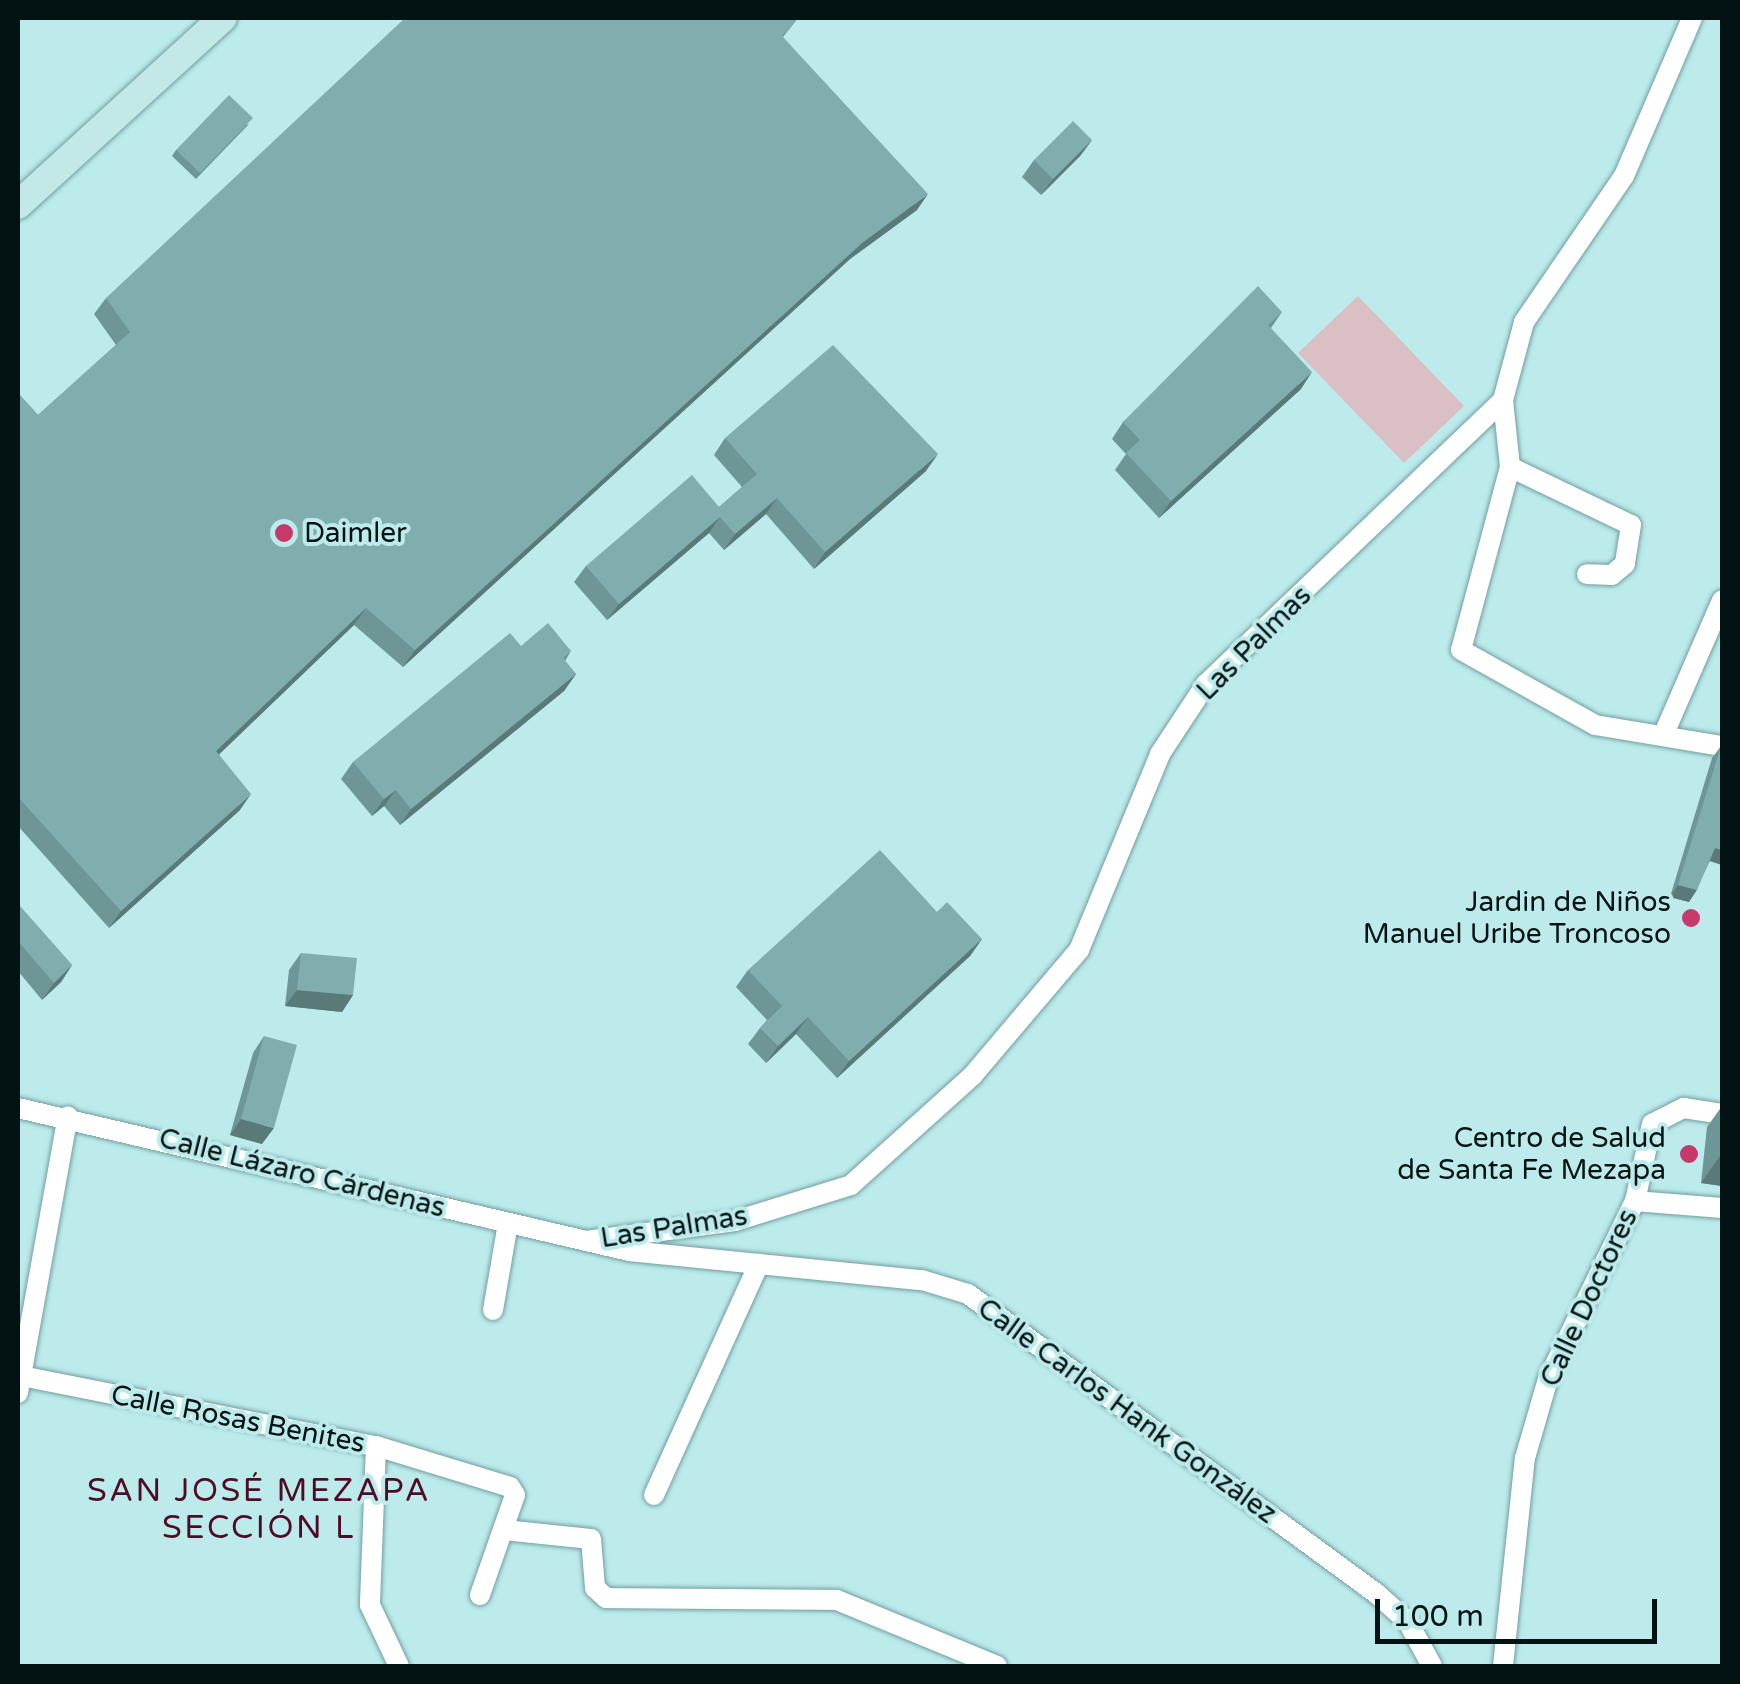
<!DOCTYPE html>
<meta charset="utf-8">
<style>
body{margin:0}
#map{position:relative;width:1740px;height:1684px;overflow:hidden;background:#bdebec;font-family:"Varela Round",sans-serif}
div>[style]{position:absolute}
.green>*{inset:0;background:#dabfc5}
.roads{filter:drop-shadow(0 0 2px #729e9f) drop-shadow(0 0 2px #729e9f)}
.minor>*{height:20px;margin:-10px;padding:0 10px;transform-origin:10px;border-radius:10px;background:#fff}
.secondary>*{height:28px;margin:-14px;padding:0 14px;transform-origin:14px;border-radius:14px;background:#c3e8e8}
.wall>*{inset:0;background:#6e9696}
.shaded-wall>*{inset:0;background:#5a7a7a}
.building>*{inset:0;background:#80aeaf}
.dots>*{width:28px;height:28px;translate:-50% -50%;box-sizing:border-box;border:5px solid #bdebec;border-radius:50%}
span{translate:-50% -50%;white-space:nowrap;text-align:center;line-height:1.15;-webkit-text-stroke:8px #bdebec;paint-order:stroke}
.poi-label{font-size:28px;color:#031213}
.left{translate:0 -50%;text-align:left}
.right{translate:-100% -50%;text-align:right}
.street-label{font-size:28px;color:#031213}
.quarter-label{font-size:32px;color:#4f0b25;letter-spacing:2.5px}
.frame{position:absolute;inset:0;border:20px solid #031213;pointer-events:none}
.scale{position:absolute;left:1375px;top:1599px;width:282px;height:45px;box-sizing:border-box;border:5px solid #031213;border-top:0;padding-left:12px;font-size:30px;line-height:35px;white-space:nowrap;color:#031213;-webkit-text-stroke:8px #bdebec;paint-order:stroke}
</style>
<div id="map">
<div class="green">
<div style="clip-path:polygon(1358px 296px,1464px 406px,1404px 463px,1298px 353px)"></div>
</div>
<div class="roads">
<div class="minor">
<div style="left:1503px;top:400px;width:67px;rotate:84deg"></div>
<div style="left:1510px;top:467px;width:189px;rotate:105deg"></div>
<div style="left:1461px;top:650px;width:154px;rotate:29.2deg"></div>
<div style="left:1595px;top:725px;width:129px;rotate:9.4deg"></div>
<div style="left:1510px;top:467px;width:134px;rotate:25.6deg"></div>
<div style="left:1631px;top:525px;width:39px;rotate:99deg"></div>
<div style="left:1625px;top:564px;width:17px;rotate:140deg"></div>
<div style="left:1612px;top:575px;width:25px;rotate:-178deg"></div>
<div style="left:1663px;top:736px;width:148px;rotate:-66.5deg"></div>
<div style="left:18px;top:1108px;width:628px;rotate:13.17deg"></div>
<div style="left:629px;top:1251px;width:294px;rotate:5.7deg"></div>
<div style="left:922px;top:1280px;width:48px;rotate:16.9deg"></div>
<div style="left:968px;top:1294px;width:507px;rotate:36.26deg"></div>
<div style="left:1377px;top:1594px;width:42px;rotate:42.1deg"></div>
<div style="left:1408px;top:1622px;width:50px;rotate:61.4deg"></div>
<div style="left:1635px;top:1201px;width:87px;rotate:4.6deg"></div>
<div style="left:586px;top:1241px;width:150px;rotate:-7.6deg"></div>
<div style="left:735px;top:1221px;width:121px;rotate:-17.2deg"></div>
<div style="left:851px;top:1185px;width:164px;rotate:-42deg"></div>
<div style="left:973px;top:1075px;width:164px;rotate:-49.7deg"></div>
<div style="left:1079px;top:950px;width:212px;rotate:-67.5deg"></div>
<div style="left:1160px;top:754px;width:84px;rotate:-56.7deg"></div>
<div style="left:1206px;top:684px;width:411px;rotate:-43.7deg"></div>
<div style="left:1503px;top:400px;width:81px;rotate:-74.9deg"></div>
<div style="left:1524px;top:322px;width:177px;rotate:-55.6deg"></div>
<div style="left:1624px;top:176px;width:172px;rotate:-66.7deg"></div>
<div style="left:493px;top:1310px;width:88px;rotate:-80.2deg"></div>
<div style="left:21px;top:1376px;width:362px;rotate:11.2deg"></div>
<div style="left:376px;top:1446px;width:140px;rotate:17deg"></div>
<div style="left:510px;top:1487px;width:9px;rotate:58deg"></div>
<div style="left:515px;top:1495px;width:106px;rotate:109.3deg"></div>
<div style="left:18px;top:1393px;width:281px;rotate:-79.8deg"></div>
<div style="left:376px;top:1446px;width:159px;rotate:92.2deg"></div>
<div style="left:370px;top:1605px;width:68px;rotate:64.6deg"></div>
<div style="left:654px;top:1495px;width:254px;rotate:-65.6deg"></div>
<div style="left:504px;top:1530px;width:87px;rotate:5.9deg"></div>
<div style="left:591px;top:1539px;width:49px;rotate:85.3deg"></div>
<div style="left:595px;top:1588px;width:15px;rotate:42deg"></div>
<div style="left:606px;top:1598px;width:231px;rotate:0.5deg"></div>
<div style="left:837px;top:1600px;width:173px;rotate:22.4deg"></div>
<div style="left:1503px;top:1666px;width:209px;rotate:-84deg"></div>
<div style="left:1525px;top:1458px;width:82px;rotate:-73.8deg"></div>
<div style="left:1548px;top:1379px;width:198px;rotate:-64deg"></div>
<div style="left:1635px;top:1201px;width:79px;rotate:-77.6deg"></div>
<div style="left:1652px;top:1124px;width:36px;rotate:-27deg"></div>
<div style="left:1684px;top:1108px;width:38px;rotate:9deg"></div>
</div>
<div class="secondary">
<div style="left:18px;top:205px;width:277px;rotate:-42.4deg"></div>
</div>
</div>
<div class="wall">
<div style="clip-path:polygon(798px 18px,783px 37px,917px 210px,850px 259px,403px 667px,354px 625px,219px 754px,240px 810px,109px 928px,18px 826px,18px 393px,38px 415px,116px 345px,94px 314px,106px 298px)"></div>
<div style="clip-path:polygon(249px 124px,196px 179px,172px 156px,176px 150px)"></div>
<div style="clip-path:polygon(1092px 140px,1080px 156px,1041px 195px,1022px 177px,1034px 160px)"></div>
<div style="clip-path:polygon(1282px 312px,1271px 328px,1301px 389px,1159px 518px,1115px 470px,1126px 454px,1112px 439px,1123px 422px)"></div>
<div style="clip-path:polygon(725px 438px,926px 471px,814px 569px,766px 514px,724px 550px,709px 533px,607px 620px,574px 582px,586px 566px,719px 507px,742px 487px,714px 455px)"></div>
<div style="clip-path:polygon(571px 651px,565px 661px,576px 674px,564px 691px,400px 825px,384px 806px,372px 816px,341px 779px,353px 762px)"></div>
<div style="clip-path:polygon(1721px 746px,1722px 746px,1722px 865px,1710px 861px,1689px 902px,1670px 897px,1712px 758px)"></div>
<div style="clip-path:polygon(18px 904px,72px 965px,61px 982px,42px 1000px,18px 971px)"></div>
<div style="clip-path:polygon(937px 912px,982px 939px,970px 956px,837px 1078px,796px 1034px,766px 1063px,748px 1044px,760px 1028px,767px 1020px,736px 987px,748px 970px)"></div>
<div style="clip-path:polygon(301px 953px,353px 995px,342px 1012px,285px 1006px,289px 970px)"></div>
<div style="clip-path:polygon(264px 1036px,262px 1144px,230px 1135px,253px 1053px)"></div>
<div style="clip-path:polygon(1722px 1106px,1722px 1186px,1701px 1183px,1707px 1127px)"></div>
</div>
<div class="shaded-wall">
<div style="clip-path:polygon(1092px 140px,1080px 156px,1041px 195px,1053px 179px)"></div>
<div style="clip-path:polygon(928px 194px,917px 210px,850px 259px,403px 667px,415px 650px,862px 243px)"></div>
<div style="clip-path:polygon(1312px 372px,1301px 389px,1159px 518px,1171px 501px)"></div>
<div style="clip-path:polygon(938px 454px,926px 471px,814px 569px,825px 552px)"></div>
<div style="clip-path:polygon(777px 498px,766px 514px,724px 550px,735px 534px)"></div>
<div style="clip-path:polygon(720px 517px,709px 533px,607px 620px,619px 604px)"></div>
<div style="clip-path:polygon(366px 608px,354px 625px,205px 768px,216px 751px)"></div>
<div style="clip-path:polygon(576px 674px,564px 691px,400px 825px,411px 809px)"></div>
<div style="clip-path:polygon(396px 790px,384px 806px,372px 816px,384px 799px)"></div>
<div style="clip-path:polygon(251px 794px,240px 810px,109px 928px,121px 911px)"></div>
<div style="clip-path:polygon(1715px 848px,1722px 850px,1722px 865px,1707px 860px)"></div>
<div style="clip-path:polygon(1678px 885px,1697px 890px,1689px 902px,1670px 897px)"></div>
<div style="clip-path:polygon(982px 939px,970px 956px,837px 1078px,849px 1061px)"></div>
<div style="clip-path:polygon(72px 965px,61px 982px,42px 1000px,54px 983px)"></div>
<div style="clip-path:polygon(297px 990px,353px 995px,342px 1012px,285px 1006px)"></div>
<div style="clip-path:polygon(808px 1017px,796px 1034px,766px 1063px,778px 1046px)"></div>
<div style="clip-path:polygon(241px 1119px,274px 1128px,262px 1144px,230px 1135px)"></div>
<div style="clip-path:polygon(1722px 1153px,1722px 1186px,1701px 1183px)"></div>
</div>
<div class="building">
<div style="clip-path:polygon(405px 18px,798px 18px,782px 36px,928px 194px,862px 243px,415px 650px,366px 608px,216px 751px,251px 794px,121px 911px,18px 797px,18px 393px,38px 415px,130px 332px,106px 298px)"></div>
<div style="clip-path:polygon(229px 95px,253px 118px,200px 173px,176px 150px)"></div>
<div style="clip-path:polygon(1073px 121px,1092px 140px,1053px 179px,1034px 160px)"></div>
<div style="clip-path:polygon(1258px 286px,1282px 312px,1268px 325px,1312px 372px,1171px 501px,1126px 453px,1140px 440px,1123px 422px)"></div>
<div style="clip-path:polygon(833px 345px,938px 454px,825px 552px,777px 498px,735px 534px,720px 517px,619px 604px,586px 566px,692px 475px,719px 507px,757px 474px,725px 438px)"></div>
<div style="clip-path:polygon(548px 623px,571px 651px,563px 658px,576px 674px,411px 809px,396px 790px,384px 799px,353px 762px,510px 633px,521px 646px)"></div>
<div style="clip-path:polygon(1721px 746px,1722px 746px,1722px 850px,1715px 848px,1697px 890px,1678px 885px)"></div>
<div style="clip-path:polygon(880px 850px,937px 912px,947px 902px,982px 939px,849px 1061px,808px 1017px,778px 1046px,760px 1028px,782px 1006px,748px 970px)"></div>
<div style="clip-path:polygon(18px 904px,72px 965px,54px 983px,18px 941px)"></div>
<div style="clip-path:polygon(301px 953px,357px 958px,353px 995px,297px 990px)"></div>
<div style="clip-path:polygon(264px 1036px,297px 1045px,274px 1128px,241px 1119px)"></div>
</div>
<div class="dots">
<div style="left:284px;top:533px;background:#c6396a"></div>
<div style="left:1691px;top:918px;background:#c6396a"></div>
<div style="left:1689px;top:1154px;background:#c6396a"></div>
</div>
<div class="poi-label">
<span class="left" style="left:304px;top:533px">Daimler</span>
<span class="right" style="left:1671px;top:918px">Jardin de Niños<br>Manuel Uribe Troncoso</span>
<span class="right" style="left:1666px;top:1154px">Centro de Salud<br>de Santa Fe Mezapa</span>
</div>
<div class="street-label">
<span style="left:1254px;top:643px;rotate:-45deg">Las Palmas</span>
<span style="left:302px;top:1173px;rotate:14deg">Calle Lázaro Cárdenas</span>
<span style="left:674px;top:1227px;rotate:-9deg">Las Palmas</span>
<span style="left:1589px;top:1298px;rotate:-65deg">Calle Doctores</span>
<span style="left:1127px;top:1411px;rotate:36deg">Calle Carlos Hank González</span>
<span style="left:238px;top:1419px;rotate:11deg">Calle Rosas Benites</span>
</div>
<div class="quarter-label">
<span style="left:259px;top:1510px">SAN JOSÉ MEZAPA<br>SECCIÓN L</span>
</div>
<div class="frame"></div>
<div class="scale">100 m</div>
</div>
